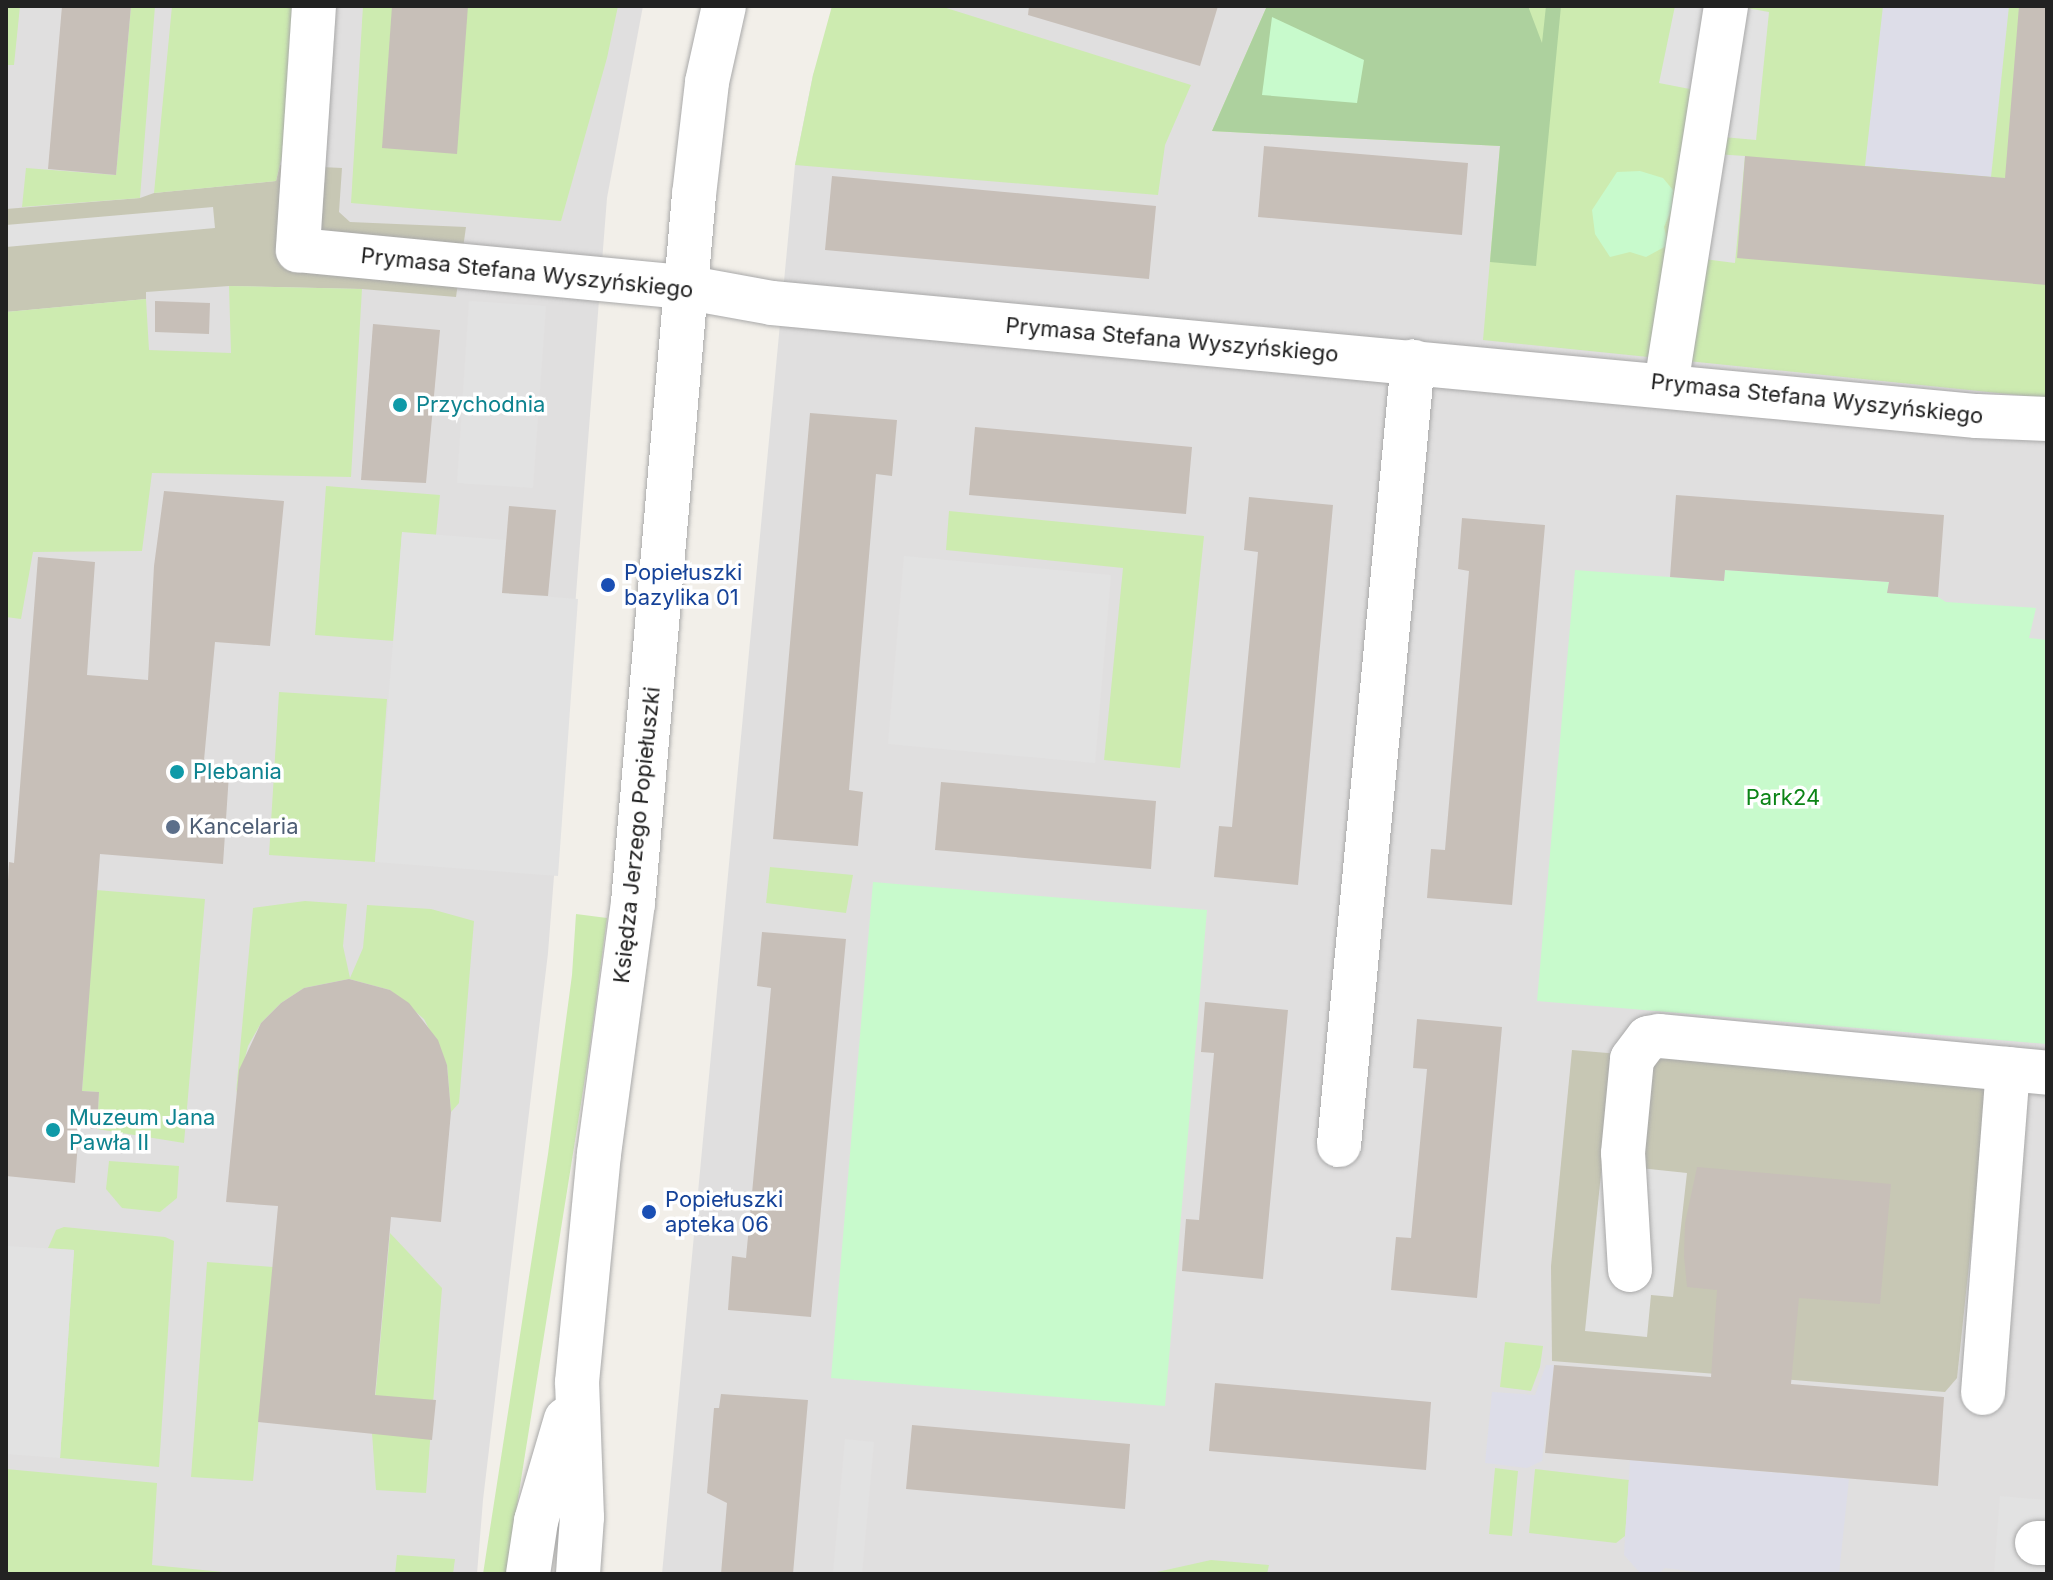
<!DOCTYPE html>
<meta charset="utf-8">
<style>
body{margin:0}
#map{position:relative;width:2053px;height:1580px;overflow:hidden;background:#f2efe9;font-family:Inter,sans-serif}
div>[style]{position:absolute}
.residential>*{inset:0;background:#e0dfdf}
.construction>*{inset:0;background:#c7c7b4}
.grass>*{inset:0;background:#cdebb0}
.forest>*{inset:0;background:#add19e}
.park>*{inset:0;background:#c8facc}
.parking>*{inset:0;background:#e2e2e2}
.plaza>*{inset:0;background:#dddde8}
.building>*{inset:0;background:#c7bfb8}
.roads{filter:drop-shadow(0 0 2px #a9a9a9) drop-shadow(0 0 2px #a9a9a9)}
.minor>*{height:44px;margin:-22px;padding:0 22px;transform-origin:22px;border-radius:22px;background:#fff}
.dots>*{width:22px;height:22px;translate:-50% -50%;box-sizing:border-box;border:4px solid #fff;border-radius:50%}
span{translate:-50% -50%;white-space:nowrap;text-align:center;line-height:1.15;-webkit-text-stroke:7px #fff;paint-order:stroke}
.street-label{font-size:22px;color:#222}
.culture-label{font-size:22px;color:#0d838f}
.left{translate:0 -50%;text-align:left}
.transit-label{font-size:22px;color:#164399}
.park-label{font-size:22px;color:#0c8416}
.service-label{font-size:22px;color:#4e5e75}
.frame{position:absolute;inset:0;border:8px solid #222;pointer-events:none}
</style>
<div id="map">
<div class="residential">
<div style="clip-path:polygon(6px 6px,643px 6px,607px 198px,548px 953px,483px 1500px,477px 1574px,6px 1574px)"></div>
<div style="clip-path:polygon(838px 6px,2047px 6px,2047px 1574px,662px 1574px,795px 165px,813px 75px)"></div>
</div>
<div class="construction">
<div style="clip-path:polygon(280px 165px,342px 168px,339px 212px,350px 222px,466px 227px,456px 297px,362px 289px,229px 286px,146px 292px,146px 299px,6px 312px,6px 209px,140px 198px,154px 193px,276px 181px)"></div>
<div style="clip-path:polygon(1572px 1050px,1988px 1085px,1957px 1378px,1945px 1392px,1552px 1361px,1551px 1266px)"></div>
</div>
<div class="grass">
<div style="clip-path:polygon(6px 6px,20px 6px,14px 65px,6px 65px)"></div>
<div style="clip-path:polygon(131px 6px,155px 6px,140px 198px,22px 207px,26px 168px,116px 175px)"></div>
<div style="clip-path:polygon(172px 6px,292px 6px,286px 139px,276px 181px,154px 193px)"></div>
<div style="clip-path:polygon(363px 6px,618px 6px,607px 58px,561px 221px,351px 203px)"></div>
<div style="clip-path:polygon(832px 6px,940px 6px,1191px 85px,1165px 145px,1158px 195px,795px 165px,813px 75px)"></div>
<div style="clip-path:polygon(1267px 6px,2047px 6px,2047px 398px,1483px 340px,1500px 146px,1212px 131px)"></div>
<div style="clip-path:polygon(229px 286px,362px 289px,351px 477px,152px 473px,142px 551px,33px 552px,21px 619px,6px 617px,6px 312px,146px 299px,149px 350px,231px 353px)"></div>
<div style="clip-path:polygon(326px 486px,440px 495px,436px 535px,402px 533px,394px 641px,315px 635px)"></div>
<div style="clip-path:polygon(949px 511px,1204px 536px,1180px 768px,1104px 760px,1123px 568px,946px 550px)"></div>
<div style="clip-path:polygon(279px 692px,387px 699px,375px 862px,269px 855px)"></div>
<div style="clip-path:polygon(770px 867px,853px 875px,846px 913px,766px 903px)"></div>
<div style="clip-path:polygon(96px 890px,205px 899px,184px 1143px,97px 1129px,99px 1092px,82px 1091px)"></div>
<div style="clip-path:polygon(305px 901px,347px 904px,343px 946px,350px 978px,363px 948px,367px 905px,431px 909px,474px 921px,459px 1103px,451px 1112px,447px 1065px,424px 1019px,390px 990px,349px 979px,304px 988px,281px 1003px,261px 1023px,248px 1046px,236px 1093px,253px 908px)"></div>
<div style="clip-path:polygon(576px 914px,607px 918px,589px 1053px,506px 1574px,483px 1574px,548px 1154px,572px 975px)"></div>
<div style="clip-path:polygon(109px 1161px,179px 1166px,177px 1198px,160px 1212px,122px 1208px,106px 1189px)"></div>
<div style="clip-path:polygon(64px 1227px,165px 1237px,174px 1241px,159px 1467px,60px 1458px,74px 1250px,48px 1248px,56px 1230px)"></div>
<div style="clip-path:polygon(390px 1233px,442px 1288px,426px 1493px,376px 1490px,372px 1433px)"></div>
<div style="clip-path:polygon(207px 1262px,273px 1267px,253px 1481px,191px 1477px)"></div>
<div style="clip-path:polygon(1505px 1342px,1543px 1346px,1540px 1367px,1531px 1391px,1500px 1387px)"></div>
<div style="clip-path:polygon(1495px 1468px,1518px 1471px,1512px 1536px,1489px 1534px)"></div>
<div style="clip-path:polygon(6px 1469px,157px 1483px,152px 1565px,243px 1574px,6px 1574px)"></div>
<div style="clip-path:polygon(1535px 1469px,1629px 1480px,1625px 1536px,1616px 1543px,1529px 1533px)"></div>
<div style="clip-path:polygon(397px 1555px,455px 1559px,453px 1574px,395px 1574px)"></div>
<div style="clip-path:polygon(1211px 1560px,1269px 1565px,1267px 1574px,1148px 1574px)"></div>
</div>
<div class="forest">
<div style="clip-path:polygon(1267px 6px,1528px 6px,1542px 43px,1546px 6px,1561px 6px,1536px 266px,1490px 262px,1500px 146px,1212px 131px)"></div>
</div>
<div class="park">
<div style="clip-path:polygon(1272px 17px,1364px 60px,1357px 103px,1262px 95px)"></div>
<div style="clip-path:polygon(1640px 171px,1663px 178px,1673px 190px,1672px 208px,1664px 227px,1668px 245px,1646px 257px,1630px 252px,1610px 257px,1595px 234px,1592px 210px,1617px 172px)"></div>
<div style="clip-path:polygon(1575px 570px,1724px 581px,1725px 570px,1889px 582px,1888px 593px,1938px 597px,1946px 602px,2036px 608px,2029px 638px,2047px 640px,2047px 1044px,1537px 1001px)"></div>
<div style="clip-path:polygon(873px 882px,1207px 910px,1165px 1406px,831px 1378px)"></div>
</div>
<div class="parking">
<div style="clip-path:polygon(1675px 6px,1706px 8px,1695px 90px,1659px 83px)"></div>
<div style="clip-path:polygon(1741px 7px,1769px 12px,1756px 140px,1723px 137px)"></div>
<div style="clip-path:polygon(1715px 154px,1745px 156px,1735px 263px,1704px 259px)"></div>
<div style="clip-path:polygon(213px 207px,215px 228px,6px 247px,6px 225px)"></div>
<div style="clip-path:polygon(469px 301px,546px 306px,533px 488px,457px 483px)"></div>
<div style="clip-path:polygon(402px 532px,506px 540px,502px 593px,578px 599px,558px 876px,375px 862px)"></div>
<div style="clip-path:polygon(904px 556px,1111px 575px,1095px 763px,888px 744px)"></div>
<div style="clip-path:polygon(1602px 1164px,1687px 1173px,1673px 1297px,1651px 1295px,1647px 1337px,1585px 1331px)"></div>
<div style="clip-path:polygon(6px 1246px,74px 1250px,60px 1458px,6px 1454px)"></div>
<div style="clip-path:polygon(845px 1439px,874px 1442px,862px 1574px,833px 1574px)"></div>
<div style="clip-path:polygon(2000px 1496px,2047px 1500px,2047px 1574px,1994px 1574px)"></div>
</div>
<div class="plaza">
<div style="clip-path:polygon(1883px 6px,2009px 6px,1991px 177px,1865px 166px)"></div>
<div style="clip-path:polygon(1546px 1365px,1554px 1365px,1542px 1461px,1527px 1468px,1485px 1463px,1492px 1392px,1535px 1395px)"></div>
<div style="clip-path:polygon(1630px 1460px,1849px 1479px,1839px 1574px,1713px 1574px,1665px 1568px,1658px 1574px,1641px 1574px,1624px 1555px)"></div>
</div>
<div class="building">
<div style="clip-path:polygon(62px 6px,131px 6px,116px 175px,48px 169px)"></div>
<div style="clip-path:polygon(392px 6px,468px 6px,457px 154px,382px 148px)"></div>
<div style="clip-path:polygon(1029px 6px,1218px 6px,1200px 66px,1028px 15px)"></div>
<div style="clip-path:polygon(2019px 6px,2047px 6px,2047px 285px,1737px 258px,1745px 156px,2005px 178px)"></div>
<div style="clip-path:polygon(1264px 146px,1468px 163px,1462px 235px,1258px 217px)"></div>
<div style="clip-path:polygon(832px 176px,1156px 206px,1149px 279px,825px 250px)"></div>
<div style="clip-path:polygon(155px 301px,210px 303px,209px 334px,155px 332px)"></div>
<div style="clip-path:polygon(373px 324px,440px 330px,426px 483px,361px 480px)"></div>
<div style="clip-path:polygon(810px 413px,897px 420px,892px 476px,876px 474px,849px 790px,863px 792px,858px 846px,773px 839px)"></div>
<div style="clip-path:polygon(975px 427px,1192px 447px,1186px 514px,969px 495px)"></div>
<div style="clip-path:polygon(164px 491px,284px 501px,270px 646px,215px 642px,203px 771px,229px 774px,223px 864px,100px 854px,82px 1091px,99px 1092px,97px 1129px,79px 1127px,75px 1183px,6px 1176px,6px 916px,9px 862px,14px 863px,38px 557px,95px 562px,87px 675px,148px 680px,154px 566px)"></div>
<div style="clip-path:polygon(1676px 495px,1944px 515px,1938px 597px,1887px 593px,1889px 582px,1725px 570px,1724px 581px,1670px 577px)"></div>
<div style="clip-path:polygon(1249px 497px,1333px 505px,1298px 885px,1214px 877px,1219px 826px,1232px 827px,1258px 552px,1244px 550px)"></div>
<div style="clip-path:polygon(509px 506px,556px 510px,548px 596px,502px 593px)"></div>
<div style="clip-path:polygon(1462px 518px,1545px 525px,1512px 905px,1427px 898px,1431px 849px,1445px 850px,1469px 571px,1458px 569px)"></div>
<div style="clip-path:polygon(941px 782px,1156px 801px,1151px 869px,935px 850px)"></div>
<div style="clip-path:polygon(762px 932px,846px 939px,811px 1317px,728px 1310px,732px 1256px,746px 1258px,771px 988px,757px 986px)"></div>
<div style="clip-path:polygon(349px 979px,390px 990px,409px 1003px,438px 1040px,447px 1065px,451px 1112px,441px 1222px,391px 1217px,375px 1395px,436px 1400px,432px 1440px,258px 1422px,278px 1206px,226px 1202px,239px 1070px,261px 1023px,281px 1003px,304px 988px)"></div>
<div style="clip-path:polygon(1205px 1002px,1288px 1010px,1263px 1279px,1182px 1271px,1186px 1219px,1199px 1220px,1214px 1053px,1201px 1052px)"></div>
<div style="clip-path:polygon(1417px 1019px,1502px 1027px,1477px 1298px,1391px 1290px,1396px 1237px,1411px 1238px,1427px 1069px,1413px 1068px)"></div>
<div style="clip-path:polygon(1697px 1167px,1891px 1184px,1880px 1304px,1799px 1298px,1791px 1384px,1944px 1397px,1938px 1486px,1545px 1453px,1554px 1365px,1711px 1377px,1717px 1290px,1687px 1287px,1684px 1256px,1685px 1223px)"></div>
<div style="clip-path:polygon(1215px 1383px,1431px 1402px,1426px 1470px,1209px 1451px)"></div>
<div style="clip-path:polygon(721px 1394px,808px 1400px,793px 1574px,721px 1574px,727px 1503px,707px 1493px,714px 1408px,719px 1408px)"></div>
<div style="clip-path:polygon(912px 1425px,1130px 1444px,1125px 1509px,906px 1489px)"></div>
</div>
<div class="roads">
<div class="minor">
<div style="left:314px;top:6px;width:245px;rotate:93.8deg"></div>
<div style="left:298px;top:250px;width:388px;rotate:5.5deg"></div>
<div style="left:684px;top:287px;width:89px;rotate:10.3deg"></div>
<div style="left:772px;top:303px;width:1210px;rotate:5.36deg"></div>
<div style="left:1977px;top:416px;width:70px;rotate:2.5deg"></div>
<div style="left:1666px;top:385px;width:384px;rotate:-81deg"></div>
<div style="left:1339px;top:1145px;width:787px;rotate:-84.61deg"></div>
<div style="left:1630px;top:1270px;width:117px;rotate:-93.4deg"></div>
<div style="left:1623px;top:1153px;width:94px;rotate:-84.5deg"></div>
<div style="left:1632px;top:1059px;width:26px;rotate:-53deg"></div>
<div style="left:1648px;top:1038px;width:11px;rotate:-10deg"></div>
<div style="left:1659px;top:1036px;width:390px;rotate:5.4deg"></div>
<div style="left:1983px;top:1393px;width:325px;rotate:-85.6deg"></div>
<div style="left:2037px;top:1543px;width:10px"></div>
<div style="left:528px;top:1574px;width:54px;rotate:-81.4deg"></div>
<div style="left:536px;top:1521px;width:106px;rotate:-73.6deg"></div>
<div style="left:578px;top:1574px;width:57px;rotate:-86deg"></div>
<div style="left:582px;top:1517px;width:135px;rotate:-92.1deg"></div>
<div style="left:577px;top:1382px;width:229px;rotate:-84.5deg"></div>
<div style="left:599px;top:1154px;width:253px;rotate:-82.3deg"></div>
<div style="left:633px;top:903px;width:711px;rotate:-85.08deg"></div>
<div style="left:694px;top:195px;width:114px;rotate:-83.4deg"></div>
<div style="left:707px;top:82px;width:78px;rotate:-77.4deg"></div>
</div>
</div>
<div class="dots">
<div style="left:400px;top:405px;background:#0f9aa8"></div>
<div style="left:608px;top:585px;background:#1a4fb4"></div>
<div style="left:177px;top:772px;background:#0f9aa8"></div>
<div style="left:173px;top:827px;background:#5c6f8a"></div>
<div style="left:53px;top:1130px;background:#0f9aa8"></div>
<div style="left:649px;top:1212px;background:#1a4fb4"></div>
</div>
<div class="street-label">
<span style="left:527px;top:273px;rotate:6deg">Prymasa Stefana Wyszyńskiego</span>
<span style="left:1172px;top:340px;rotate:5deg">Prymasa Stefana Wyszyńskiego</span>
<span style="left:1817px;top:399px;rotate:6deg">Prymasa Stefana Wyszyńskiego</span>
<span style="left:637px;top:835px;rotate:-84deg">Księdza Jerzego Popiełuszki</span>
</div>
<div class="culture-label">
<span class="left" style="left:416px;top:405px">Przychodnia</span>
<span class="left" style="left:193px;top:772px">Plebania</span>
<span class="left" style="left:69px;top:1130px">Muzeum Jana<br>Pawła II</span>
</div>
<div class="transit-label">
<span class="left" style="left:624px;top:585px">Popiełuszki<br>bazylika 01</span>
<span class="left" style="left:665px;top:1212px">Popiełuszki<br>apteka 06</span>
</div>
<div class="park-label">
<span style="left:1783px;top:798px">Park24</span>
</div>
<div class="service-label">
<span class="left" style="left:189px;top:827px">Kancelaria</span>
</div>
<div class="frame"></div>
</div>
